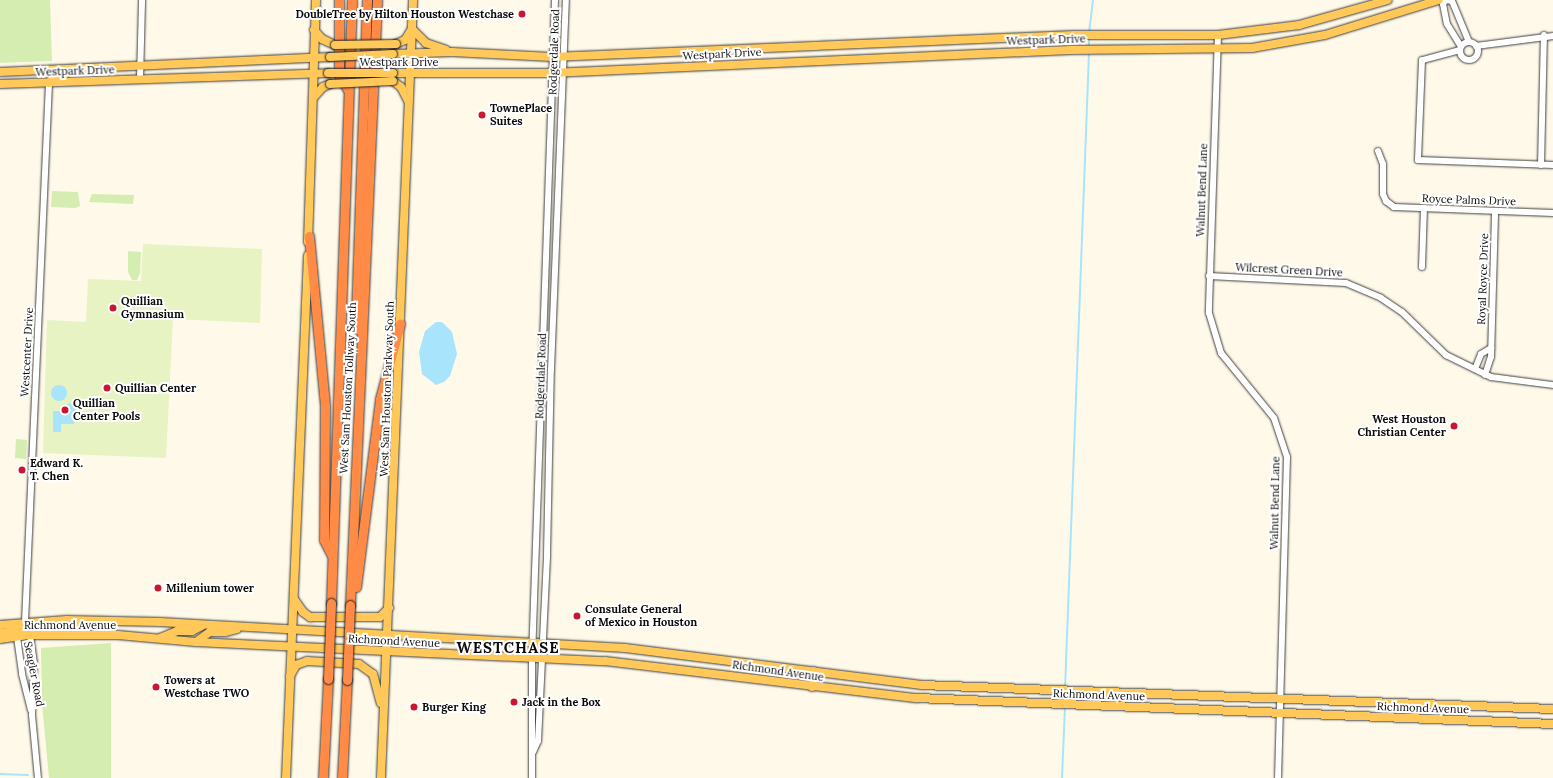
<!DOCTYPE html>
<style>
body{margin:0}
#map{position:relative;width:1553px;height:778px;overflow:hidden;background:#fff9e9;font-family:Lora,serif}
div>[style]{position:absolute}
.green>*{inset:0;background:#d5edb0}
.pitch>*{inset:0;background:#e7f3c2}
.water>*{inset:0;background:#a8e4fc}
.round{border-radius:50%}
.stream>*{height:2px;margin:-1px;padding:0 1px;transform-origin:1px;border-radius:1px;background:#a8e4fc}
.roads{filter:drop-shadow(0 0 1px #3e3e3e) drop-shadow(0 0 1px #3e3e3e)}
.minor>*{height:6px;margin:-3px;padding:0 3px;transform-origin:3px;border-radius:3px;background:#fff}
.minor>.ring{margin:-3px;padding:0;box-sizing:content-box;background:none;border:6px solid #fff;border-radius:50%}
.major>*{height:8px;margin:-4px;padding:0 4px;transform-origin:4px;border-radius:4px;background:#ffc859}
.highway>*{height:9px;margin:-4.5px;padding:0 4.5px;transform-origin:4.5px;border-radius:4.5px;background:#ff8b47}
.bridges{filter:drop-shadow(0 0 1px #1c1c1c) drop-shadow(0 0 1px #1c1c1c)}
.major-bridge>*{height:8px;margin:-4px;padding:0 4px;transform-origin:4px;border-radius:4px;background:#ffc859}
.highway-bridge>*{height:9px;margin:-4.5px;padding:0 4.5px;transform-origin:4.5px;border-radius:4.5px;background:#ff8b47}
.dots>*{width:11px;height:11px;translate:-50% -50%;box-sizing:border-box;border:2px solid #fff;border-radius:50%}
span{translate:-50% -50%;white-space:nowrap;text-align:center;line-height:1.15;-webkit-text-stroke:4px #fff;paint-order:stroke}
.poi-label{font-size:11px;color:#0b0b0b;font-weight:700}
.right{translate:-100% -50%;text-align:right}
.left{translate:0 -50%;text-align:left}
.street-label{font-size:11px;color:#0b0b0b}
.district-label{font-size:15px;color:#0b0b0b;font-weight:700;letter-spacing:1px}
</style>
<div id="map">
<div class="green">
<div style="clip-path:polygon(0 0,50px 0,52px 61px,0 63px)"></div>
<div style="clip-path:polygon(52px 191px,78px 192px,80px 206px,75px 208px,51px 207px)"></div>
<div style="clip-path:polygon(92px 194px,134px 195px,133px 204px,89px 202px)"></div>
<div style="clip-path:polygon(128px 251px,141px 252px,140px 273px,137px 280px,132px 280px,128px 272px)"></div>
<div style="clip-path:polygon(16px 439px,27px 440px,26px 459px,15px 458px)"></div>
<div style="clip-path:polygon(111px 643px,111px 778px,49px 778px,42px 704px,41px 648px)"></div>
</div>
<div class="pitch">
<div style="clip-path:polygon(143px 244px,262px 249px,260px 323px,173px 319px,166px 458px,43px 453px,47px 320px,86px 322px,88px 279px,141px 281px)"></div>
</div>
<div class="water">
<div style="clip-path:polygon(436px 322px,442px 322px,452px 332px,457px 354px,450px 376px,444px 382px,436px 385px,422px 374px,419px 352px,425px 331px)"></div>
<div class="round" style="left:51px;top:385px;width:16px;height:16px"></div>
<div style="clip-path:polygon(67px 404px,72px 403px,75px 406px,74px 424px,61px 424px,61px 432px,53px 432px,53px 411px,66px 411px)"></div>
</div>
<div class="stream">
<div style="left:1089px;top:33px;width:33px;rotate:-83deg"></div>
<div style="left:1089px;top:47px;width:9px;rotate:-90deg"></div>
<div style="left:1065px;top:689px;width:637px;rotate:-87.84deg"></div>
<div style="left:0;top:774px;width:28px;rotate:2deg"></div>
<div style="left:1062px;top:778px;width:73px;rotate:-87.6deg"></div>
</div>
<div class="roads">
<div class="minor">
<div style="left:1446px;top:0;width:5px;rotate:127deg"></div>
<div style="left:1443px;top:4px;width:20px;rotate:79deg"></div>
<div style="left:1447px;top:24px;width:26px;rotate:58deg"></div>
<div style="left:1447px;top:0;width:5px;rotate:11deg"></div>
<div style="left:1452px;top:1px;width:44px;rotate:67.5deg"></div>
<div style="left:1218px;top:35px;width:278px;rotate:91.9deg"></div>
<div style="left:1209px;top:313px;width:42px;rotate:73.3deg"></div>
<div style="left:1221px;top:353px;width:84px;rotate:50.8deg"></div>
<div style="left:1274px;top:418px;width:41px;rotate:71.6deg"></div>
<div style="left:1287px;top:457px;width:321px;rotate:91.6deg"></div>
<div class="ring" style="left:1460px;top:42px;width:12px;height:12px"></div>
<div style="left:1476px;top:46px;width:78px;rotate:-7.4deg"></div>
<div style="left:1460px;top:50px;width:39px;rotate:165deg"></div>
<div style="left:1422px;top:60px;width:100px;rotate:92.3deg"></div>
<div style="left:1418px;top:160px;width:135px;rotate:2.1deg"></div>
<div style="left:140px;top:79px;width:79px;rotate:-88.5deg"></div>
<div style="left:1378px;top:151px;width:14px;rotate:69deg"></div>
<div style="left:1383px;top:164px;width:30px;rotate:90deg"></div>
<div style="left:1383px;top:194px;width:8px;rotate:67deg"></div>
<div style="left:1386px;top:201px;width:10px;rotate:37deg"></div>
<div style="left:1394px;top:207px;width:159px;rotate:2.2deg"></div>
<div style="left:1541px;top:165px;width:130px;rotate:-88.7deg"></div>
<div style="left:1422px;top:267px;width:59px;rotate:-88.1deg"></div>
<div style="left:1209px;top:276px;width:137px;rotate:2.9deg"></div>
<div style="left:1346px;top:283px;width:38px;rotate:23deg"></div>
<div style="left:1381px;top:298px;width:25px;rotate:34deg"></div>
<div style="left:1402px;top:312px;width:62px;rotate:44.3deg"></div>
<div style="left:1446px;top:355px;width:50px;rotate:26.1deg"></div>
<div style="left:1491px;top:377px;width:63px;rotate:7.4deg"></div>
<div style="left:1475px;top:369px;width:16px;rotate:-68deg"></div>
<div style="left:1481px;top:354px;width:12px;rotate:-31deg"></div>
<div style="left:1485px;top:375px;width:19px;rotate:-72deg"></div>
<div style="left:1491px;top:357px;width:146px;rotate:-88.4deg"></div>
<div style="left:25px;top:622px;width:540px;rotate:-87.45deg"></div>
<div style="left:30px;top:635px;width:28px;rotate:82deg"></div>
<div style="left:34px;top:663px;width:52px;rotate:92.2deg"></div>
<div style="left:32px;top:715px;width:63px;rotate:84.6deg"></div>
<div style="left:17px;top:637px;width:37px;rotate:82deg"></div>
<div style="left:22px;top:674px;width:37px;rotate:76deg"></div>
<div style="left:533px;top:752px;width:12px;rotate:-66deg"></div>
<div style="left:538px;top:741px;width:187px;rotate:-87.2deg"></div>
<div style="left:547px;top:554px;width:184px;rotate:-88.8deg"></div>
<div style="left:551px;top:370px;width:370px;rotate:-87.7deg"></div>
<div style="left:532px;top:778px;width:120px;rotate:-90deg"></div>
<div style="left:532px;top:658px;width:658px;rotate:-88deg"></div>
</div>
<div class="major">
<div style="left:314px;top:30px;width:12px;rotate:48deg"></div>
<div style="left:322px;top:39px;width:14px;rotate:25deg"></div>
<div style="left:396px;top:44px;width:10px;rotate:-24deg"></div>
<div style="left:405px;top:40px;width:13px;rotate:-58deg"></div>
<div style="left:412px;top:29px;width:20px;rotate:45deg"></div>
<div style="left:426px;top:43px;width:21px;rotate:19deg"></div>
<div style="left:393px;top:54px;width:59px;rotate:-1.9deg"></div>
<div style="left:452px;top:52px;width:100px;rotate:2.9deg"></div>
<div style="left:552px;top:57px;width:523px;rotate:-2.41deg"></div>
<div style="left:1075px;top:35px;width:143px"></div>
<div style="left:1218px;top:35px;width:82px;rotate:-7deg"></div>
<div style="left:1299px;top:25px;width:92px;rotate:-15.7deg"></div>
<div style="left:0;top:72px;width:330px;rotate:-2.6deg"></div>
<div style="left:393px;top:73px;width:158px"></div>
<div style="left:551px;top:73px;width:520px;rotate:-2.54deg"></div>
<div style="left:1070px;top:50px;width:182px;rotate:-0.6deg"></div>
<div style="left:1252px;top:48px;width:74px;rotate:-10.1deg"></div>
<div style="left:1325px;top:35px;width:119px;rotate:-17.1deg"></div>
<div style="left:393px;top:81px;width:10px;rotate:37deg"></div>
<div style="left:401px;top:87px;width:16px;rotate:63deg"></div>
<div style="left:49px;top:83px;width:8px;rotate:-50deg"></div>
<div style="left:54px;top:77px;width:10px;rotate:-11deg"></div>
<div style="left:64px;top:75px;width:8px;rotate:-45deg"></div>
<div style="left:0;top:84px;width:328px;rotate:-1.9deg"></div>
<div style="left:313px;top:98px;width:15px;rotate:-48deg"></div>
<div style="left:323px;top:87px;width:8px;rotate:-23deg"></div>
<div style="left:308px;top:242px;width:242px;rotate:-88.1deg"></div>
<div style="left:294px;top:599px;width:16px;rotate:55deg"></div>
<div style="left:303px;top:612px;width:9px;rotate:36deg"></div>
<div style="left:310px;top:617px;width:70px"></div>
<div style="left:380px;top:617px;width:13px;rotate:-45deg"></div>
<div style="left:0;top:625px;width:67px;rotate:-4.3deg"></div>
<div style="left:67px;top:620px;width:93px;rotate:1.2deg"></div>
<div style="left:160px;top:622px;width:466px;rotate:3.2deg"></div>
<div style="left:625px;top:648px;width:299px;rotate:7.1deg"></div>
<div style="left:922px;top:685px;width:631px;rotate:2.18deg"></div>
<div style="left:0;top:633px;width:17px;rotate:-7deg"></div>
<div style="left:17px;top:631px;width:8px;rotate:-40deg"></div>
<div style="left:22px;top:634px;width:13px;rotate:-27deg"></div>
<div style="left:34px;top:628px;width:36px;rotate:-3deg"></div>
<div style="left:70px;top:626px;width:13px;rotate:-23deg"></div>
<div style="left:160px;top:638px;width:18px;rotate:-22deg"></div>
<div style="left:177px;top:631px;width:15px"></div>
<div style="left:192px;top:631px;width:11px;rotate:-27deg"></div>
<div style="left:0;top:639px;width:30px;rotate:-8deg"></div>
<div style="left:30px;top:635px;width:88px"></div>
<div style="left:118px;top:635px;width:78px;rotate:5.1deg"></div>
<div style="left:196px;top:642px;width:409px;rotate:2.7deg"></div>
<div style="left:605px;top:661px;width:314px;rotate:6.8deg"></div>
<div style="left:917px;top:698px;width:637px;rotate:2.34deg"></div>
<div style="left:196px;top:642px;width:17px;rotate:-36deg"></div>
<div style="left:210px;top:632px;width:15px"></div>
<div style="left:225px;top:632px;width:12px;rotate:-14deg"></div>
<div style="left:290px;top:676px;width:13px;rotate:-61deg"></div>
<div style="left:296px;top:665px;width:12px;rotate:-20deg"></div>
<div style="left:307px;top:661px;width:52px;rotate:3.3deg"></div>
<div style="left:359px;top:664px;width:17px;rotate:36deg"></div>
<div style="left:373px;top:674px;width:30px;rotate:75deg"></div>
<div style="left:812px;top:687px;width:16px;rotate:-83deg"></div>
<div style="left:286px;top:778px;width:523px;rotate:-87.59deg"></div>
<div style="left:381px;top:778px;width:779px;rotate:-87.64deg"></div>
</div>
<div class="highway">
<div style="left:339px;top:0;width:75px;rotate:90deg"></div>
<div style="left:339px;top:75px;width:17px;rotate:59deg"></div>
<div style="left:309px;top:236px;width:171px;rotate:84.6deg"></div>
<div style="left:325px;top:406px;width:134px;rotate:90.4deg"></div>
<div style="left:324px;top:540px;width:18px;rotate:63deg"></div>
<div style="left:359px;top:330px;width:14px;rotate:-102deg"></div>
<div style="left:356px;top:316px;width:316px;rotate:-88deg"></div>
<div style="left:356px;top:587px;width:190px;rotate:-82.7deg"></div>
<div style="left:380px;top:399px;width:78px;rotate:-75.1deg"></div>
<div style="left:331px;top:603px;width:603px;rotate:-88.01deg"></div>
<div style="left:350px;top:605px;width:606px;rotate:-87.44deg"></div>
<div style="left:323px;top:778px;width:99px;rotate:-87.1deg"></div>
<div style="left:342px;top:778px;width:98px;rotate:-87.1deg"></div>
</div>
</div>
<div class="bridges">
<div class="major-bridge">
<div style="left:335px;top:45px;width:61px;rotate:-0.9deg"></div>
<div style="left:330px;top:57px;width:63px;rotate:-2.7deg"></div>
<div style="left:328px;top:73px;width:65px"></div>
<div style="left:330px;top:84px;width:63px;rotate:-2.7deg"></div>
</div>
<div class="highway-bridge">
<div style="left:328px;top:679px;width:76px;rotate:-87.7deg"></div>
<div style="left:347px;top:680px;width:75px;rotate:-87.7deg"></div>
</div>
</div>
<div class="dots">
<div style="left:522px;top:14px;background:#c8172f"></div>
<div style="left:482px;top:115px;background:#c8172f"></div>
<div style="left:113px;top:308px;background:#c8172f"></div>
<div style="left:107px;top:388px;background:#c8172f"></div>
<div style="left:65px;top:410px;background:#c8172f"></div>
<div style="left:1454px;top:426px;background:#c8172f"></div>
<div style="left:22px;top:470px;background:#c8172f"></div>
<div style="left:158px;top:588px;background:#c8172f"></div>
<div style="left:577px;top:616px;background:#c8172f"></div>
<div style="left:156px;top:687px;background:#c8172f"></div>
<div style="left:514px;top:702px;background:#c8172f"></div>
<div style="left:414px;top:707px;background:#c8172f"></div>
</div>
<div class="poi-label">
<span class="right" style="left:514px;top:14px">DoubleTree by Hilton Houston Westchase</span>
<span class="left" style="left:490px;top:115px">TownePlace<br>Suites</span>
<span class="left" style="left:121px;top:308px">Quillian<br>Gymnasium</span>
<span class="left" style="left:115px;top:388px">Quillian Center</span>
<span class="left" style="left:73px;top:410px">Quillian<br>Center Pools</span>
<span class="right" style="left:1446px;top:426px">West Houston<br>Christian Center</span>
<span class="left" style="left:30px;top:470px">Edward K.<br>T. Chen</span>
<span class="left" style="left:166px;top:588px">Millenium tower</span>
<span class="left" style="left:585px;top:616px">Consulate General<br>of Mexico in Houston</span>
<span class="left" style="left:164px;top:687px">Towers at<br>Westchase TWO</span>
<span class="left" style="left:522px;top:702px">Jack in the Box</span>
<span class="left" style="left:422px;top:707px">Burger King</span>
</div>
<div class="street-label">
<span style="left:1046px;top:40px;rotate:-2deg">Westpark Drive</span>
<span style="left:554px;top:52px;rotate:-88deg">Rodgerdale Road</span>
<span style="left:722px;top:54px;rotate:-3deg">Westpark Drive</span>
<span style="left:399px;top:62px">Westpark Drive</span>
<span style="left:75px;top:71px;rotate:-2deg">Westpark Drive</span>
<span style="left:1202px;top:190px;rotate:-88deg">Walnut Bend Lane</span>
<span style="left:1469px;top:200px;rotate:2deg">Royce Palms Drive</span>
<span style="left:1289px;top:270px;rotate:3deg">Wilcrest Green Drive</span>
<span style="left:1483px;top:279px;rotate:-88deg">Royal Royce Drive</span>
<span style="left:27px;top:352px;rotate:-87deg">Westcenter Drive</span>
<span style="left:541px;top:376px;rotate:-88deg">Rodgerdale Road</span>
<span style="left:348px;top:388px;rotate:-87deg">West Sam Houston Tollway South</span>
<span style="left:387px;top:389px;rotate:-88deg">West Sam Houston Parkway South</span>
<span style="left:1275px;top:503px;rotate:-89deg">Walnut Bend Lane</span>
<span style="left:70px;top:625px">Richmond Avenue</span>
<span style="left:394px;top:641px;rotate:3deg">Richmond Avenue</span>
<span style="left:778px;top:671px;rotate:8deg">Richmond Avenue</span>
<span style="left:34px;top:674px;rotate:79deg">Seagler Road</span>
<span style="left:1099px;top:695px;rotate:2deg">Richmond Avenue</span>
<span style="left:1423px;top:708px;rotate:2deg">Richmond Avenue</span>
</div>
<div class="district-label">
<span style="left:508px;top:648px">WESTCHASE</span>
</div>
</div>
